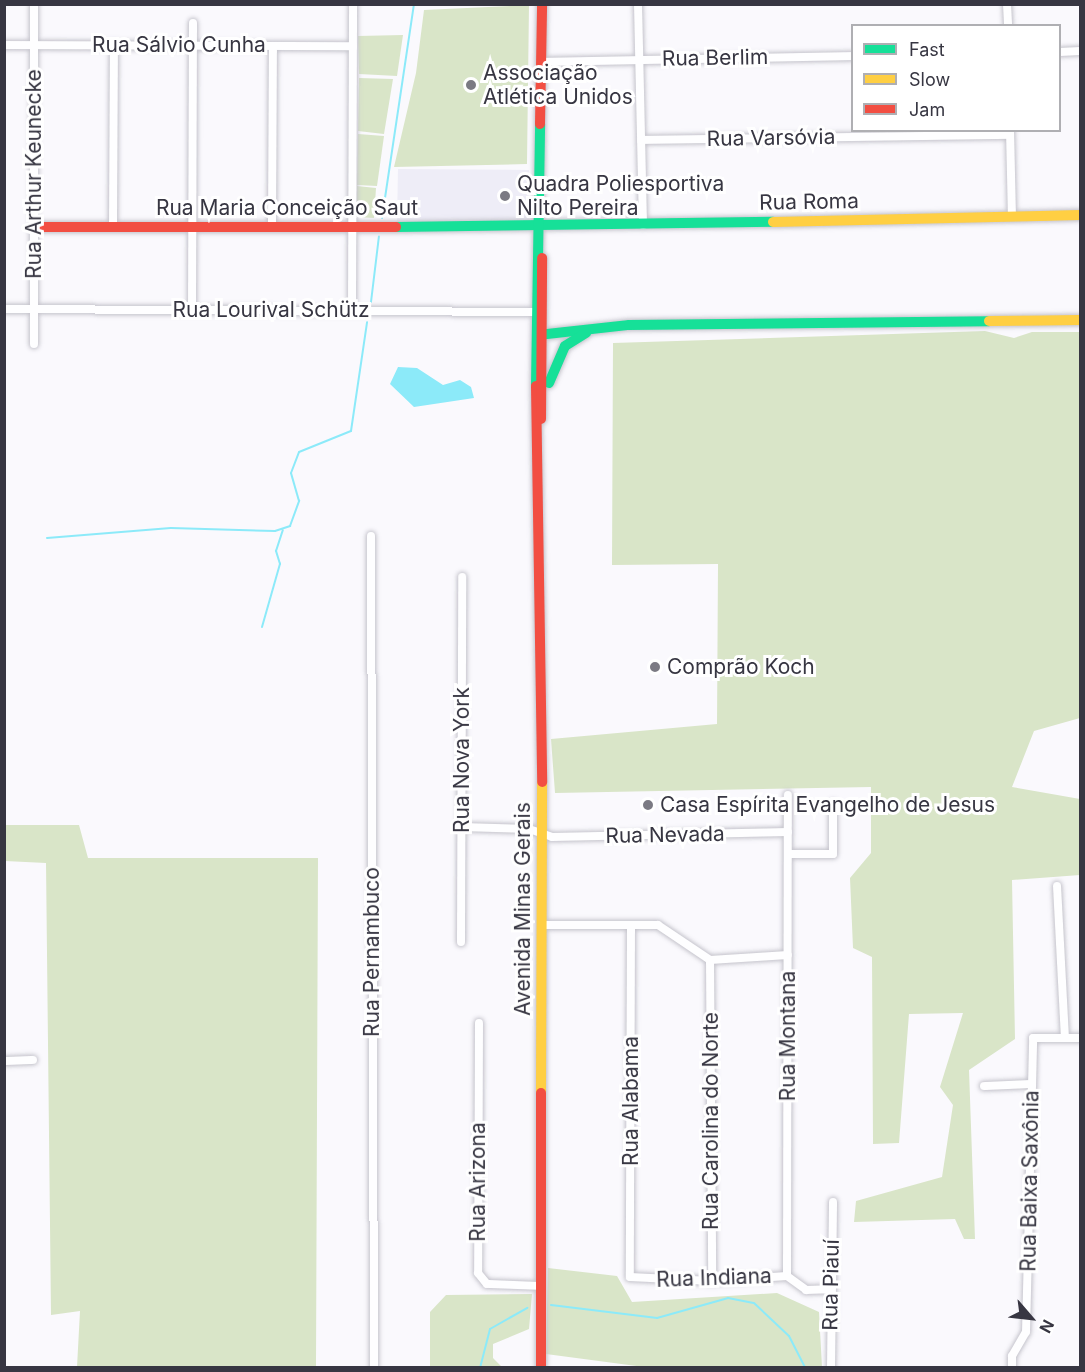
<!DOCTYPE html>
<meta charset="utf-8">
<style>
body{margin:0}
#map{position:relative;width:1085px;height:1372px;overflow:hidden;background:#faf9fd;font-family:Inter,sans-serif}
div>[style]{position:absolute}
.built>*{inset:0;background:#eeedf7}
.green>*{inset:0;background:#d9e5c8}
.water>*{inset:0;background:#8ceaf9}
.stream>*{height:2px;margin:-1px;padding:0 1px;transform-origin:1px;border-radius:1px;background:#8ceaf9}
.roads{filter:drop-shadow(0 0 2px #c5c4cc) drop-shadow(0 0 2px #c5c4cc)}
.street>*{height:8px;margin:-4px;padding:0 4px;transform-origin:4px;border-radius:4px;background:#fefeff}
.fast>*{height:10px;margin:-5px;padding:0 5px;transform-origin:5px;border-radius:5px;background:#16e098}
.slow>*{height:10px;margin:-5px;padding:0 5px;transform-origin:5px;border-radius:5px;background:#ffcf43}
.jam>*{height:10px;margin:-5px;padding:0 5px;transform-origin:5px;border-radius:5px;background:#f24e42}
.dots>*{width:16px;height:16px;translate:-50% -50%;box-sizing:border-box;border:3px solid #fff;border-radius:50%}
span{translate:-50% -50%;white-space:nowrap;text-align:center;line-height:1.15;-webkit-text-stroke:6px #fff;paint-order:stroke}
.street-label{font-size:21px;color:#373642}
.poi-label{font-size:21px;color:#373642}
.left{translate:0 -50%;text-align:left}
.frame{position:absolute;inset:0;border:6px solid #373642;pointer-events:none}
.legend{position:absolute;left:851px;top:24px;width:210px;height:108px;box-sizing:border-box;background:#fff;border:2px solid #afafb3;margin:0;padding:8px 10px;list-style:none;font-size:18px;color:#373642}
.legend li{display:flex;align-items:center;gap:12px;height:30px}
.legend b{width:30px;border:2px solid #afafb3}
.north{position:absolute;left:1001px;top:1288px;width:60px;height:60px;-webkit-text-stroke:4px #fff;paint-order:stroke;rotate:118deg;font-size:16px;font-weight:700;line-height:24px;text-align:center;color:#373642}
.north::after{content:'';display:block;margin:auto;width:21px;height:27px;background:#373642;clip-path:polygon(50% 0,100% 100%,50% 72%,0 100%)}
</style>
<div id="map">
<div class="built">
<div style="clip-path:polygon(398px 169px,529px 170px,529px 222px,397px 221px)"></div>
</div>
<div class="green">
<div style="clip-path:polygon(529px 5px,527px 164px,394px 167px,416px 73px,424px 10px)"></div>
<div style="clip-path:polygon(403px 35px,397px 76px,359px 74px,358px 36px)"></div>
<div style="clip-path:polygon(359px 78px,393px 79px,384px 134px,358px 131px)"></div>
<div style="clip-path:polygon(358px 134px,384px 136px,377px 186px,357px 185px)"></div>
<div style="clip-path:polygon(357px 186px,376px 188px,374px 218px,356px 217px)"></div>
<div style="clip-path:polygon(985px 331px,1014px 338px,1032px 332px,1080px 332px,1080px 718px,1034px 731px,1012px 787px,1080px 799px,1080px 875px,1012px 880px,1015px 1039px,969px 1070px,975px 1239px,964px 1239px,955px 1219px,854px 1222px,856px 1201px,942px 1177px,953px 1105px,940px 1087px,963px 1013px,909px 1014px,899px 1143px,873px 1144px,872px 957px,853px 948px,850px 878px,871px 853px,871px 787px,555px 793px,551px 739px,717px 724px,718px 564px,612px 565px,613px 343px)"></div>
<div style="clip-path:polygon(5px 825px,79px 825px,88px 858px,318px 858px,316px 1367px,77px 1367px,80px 1311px,51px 1315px,46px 863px,5px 861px)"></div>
<div style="clip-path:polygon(548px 1268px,617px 1276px,632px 1302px,777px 1293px,819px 1312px,822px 1367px,644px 1367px,546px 1354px)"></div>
<div style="clip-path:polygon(532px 1294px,529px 1329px,493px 1344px,493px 1358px,502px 1367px,430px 1367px,430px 1312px,446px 1295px)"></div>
</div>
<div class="water">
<div style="clip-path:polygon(398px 367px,417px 368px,443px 385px,460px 380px,471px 387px,474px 398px,414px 407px,390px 384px)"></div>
</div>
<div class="stream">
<div style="left:382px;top:218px;width:216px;rotate:-81.5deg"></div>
<div style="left:371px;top:302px;width:66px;rotate:-83.1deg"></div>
<div style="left:47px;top:538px;width:124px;rotate:-4.6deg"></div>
<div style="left:171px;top:528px;width:104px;rotate:1.7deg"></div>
<div style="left:275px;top:531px;width:16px;rotate:-18deg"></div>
<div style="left:290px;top:526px;width:27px;rotate:-70deg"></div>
<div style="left:299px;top:501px;width:29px;rotate:-106deg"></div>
<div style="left:291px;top:473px;width:22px;rotate:-69deg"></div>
<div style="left:299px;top:452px;width:56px;rotate:-22deg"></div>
<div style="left:351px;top:431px;width:110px;rotate:-81.6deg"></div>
<div style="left:262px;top:627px;width:66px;rotate:-74.1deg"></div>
<div style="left:280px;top:564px;width:14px;rotate:-107deg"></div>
<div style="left:276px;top:551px;width:22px;rotate:-72deg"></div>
<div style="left:551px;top:1305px;width:107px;rotate:7deg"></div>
<div style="left:657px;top:1318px;width:74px;rotate:-15.7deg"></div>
<div style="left:728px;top:1298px;width:26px;rotate:11deg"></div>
<div style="left:754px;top:1303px;width:48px;rotate:43.3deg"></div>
<div style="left:789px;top:1336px;width:36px;rotate:63deg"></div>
<div style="left:480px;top:1368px;width:40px;rotate:-75.6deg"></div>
<div style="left:490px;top:1329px;width:43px;rotate:-29.6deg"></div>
</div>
<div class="roads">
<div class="street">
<div style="left:638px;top:4px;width:221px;rotate:88.7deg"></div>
<div style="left:1007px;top:4px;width:22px;rotate:87deg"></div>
<div style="left:34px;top:5px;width:339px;rotate:90deg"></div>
<div style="left:4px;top:45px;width:349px;rotate:0.2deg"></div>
<div style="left:1060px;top:52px;width:20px;rotate:-3deg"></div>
<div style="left:542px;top:62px;width:310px;rotate:-1.1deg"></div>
<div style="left:1010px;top:130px;width:87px;rotate:88.7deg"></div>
<div style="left:641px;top:140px;width:369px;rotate:-0.8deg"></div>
<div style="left:113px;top:227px;width:182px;rotate:-89.7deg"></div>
<div style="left:272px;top:227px;width:181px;rotate:-89.7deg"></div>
<div style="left:4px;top:309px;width:534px;rotate:0.32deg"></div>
<div style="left:192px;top:310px;width:287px;rotate:-89.8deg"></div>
<div style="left:352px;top:310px;width:306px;rotate:-89.8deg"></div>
<div style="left:371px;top:536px;width:832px;rotate:89.79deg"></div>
<div style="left:462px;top:827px;width:67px;rotate:1.7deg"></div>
<div style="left:529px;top:829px;width:24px;rotate:19deg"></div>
<div style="left:552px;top:837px;width:236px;rotate:-1.2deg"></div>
<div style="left:788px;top:854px;width:45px"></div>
<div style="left:833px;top:854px;width:50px;rotate:-90deg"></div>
<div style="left:1057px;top:886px;width:152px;rotate:87deg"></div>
<div style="left:542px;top:925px;width:116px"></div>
<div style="left:658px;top:925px;width:63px;rotate:33.9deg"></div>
<div style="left:710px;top:960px;width:78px;rotate:-3.7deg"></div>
<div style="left:631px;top:925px;width:352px;rotate:90.2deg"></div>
<div style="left:630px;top:1277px;width:82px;rotate:2.8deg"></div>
<div style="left:712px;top:1281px;width:75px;rotate:-3.8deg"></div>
<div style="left:787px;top:1276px;width:24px;rotate:36deg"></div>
<div style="left:806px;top:1290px;width:23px;rotate:-2deg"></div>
<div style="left:461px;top:942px;width:365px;rotate:-89.8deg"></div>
<div style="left:710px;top:960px;width:321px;rotate:89.6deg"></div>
<div style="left:479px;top:1023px;width:250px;rotate:90.2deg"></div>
<div style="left:478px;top:1273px;width:14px;rotate:51deg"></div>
<div style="left:487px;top:1284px;width:54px;rotate:2.1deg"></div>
<div style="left:4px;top:1061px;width:29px;rotate:-2deg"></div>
<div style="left:984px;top:1086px;width:48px;rotate:-2.4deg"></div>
<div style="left:787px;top:1276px;width:481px;rotate:-89.9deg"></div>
<div style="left:831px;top:1368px;width:166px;rotate:-89.3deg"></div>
<div style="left:1012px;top:1368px;width:12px;rotate:-90deg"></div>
<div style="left:1012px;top:1356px;width:28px;rotate:-60deg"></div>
<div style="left:1026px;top:1332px;width:294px;rotate:-88.6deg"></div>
<div style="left:1033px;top:1038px;width:47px"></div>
</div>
<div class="fast">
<div style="left:396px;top:227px;width:377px;rotate:-0.8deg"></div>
<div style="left:538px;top:335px;width:92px;rotate:-6.3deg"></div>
<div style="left:629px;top:325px;width:360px;rotate:-0.6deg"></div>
<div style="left:549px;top:383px;width:40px;rotate:-66.6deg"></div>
<div style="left:565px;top:346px;width:25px;rotate:-32deg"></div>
<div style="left:536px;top:386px;width:262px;rotate:-89.1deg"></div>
</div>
<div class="slow">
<div style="left:773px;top:222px;width:307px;rotate:-1.3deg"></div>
<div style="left:989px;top:321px;width:91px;rotate:-0.6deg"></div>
<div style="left:541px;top:1093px;width:311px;rotate:-89.8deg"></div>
</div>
<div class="jam">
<div style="left:540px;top:124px;width:120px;rotate:-89deg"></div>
<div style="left:34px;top:227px;width:362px"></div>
<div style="left:536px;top:386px;width:396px;rotate:89.1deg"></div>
<div style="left:541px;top:419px;width:161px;rotate:-89.6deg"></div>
<div style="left:541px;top:1368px;width:275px;rotate:-90deg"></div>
</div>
</div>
<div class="dots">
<div style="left:471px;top:85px;background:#7b7a83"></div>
<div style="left:505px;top:196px;background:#7b7a83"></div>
<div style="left:655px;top:667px;background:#7b7a83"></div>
<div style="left:648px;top:805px;background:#7b7a83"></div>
</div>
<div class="street-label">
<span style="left:179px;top:45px">Rua Sálvio Cunha</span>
<span style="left:715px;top:58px;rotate:-1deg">Rua Berlim</span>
<span style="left:771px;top:138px;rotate:-1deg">Rua Varsóvia</span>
<span style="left:34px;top:174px;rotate:-90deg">Rua Arthur Keunecke</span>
<span style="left:809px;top:202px;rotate:-1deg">Rua Roma</span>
<span style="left:287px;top:208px">Rua Maria Conceição Saut</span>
<span style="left:271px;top:310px">Rua Lourival Schütz</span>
<span style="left:462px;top:760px;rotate:-90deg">Rua Nova York</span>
<span style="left:665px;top:835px;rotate:-1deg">Rua Nevada</span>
<span style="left:523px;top:909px;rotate:-90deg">Avenida Minas Gerais</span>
<span style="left:372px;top:952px;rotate:-90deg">Rua Pernambuco</span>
<span style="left:788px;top:1036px;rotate:-90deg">Rua Montana</span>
<span style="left:631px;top:1101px;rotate:-90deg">Rua Alabama</span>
<span style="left:711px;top:1121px;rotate:-90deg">Rua Carolina do Norte</span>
<span style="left:1030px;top:1181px;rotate:-89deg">Rua Baixa Saxônia</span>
<span style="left:478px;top:1182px;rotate:-90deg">Rua Arizona</span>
<span style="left:714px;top:1278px;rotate:-2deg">Rua Indiana</span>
<span style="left:831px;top:1285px;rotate:-89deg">Rua Piauí</span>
</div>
<div class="poi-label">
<span class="left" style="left:483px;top:85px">Associação<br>Atlética Unidos</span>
<span class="left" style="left:517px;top:196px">Quadra Poliesportiva<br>Nilto Pereira</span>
<span class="left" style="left:667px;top:667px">Comprão Koch</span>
<span class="left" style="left:660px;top:805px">Casa Espírita Evangelho de Jesus</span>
</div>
<div class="frame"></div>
<ul class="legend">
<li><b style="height:8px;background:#16e098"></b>Fast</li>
<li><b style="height:8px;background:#ffcf43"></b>Slow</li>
<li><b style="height:8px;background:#f24e42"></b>Jam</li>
</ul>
<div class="north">N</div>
</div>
